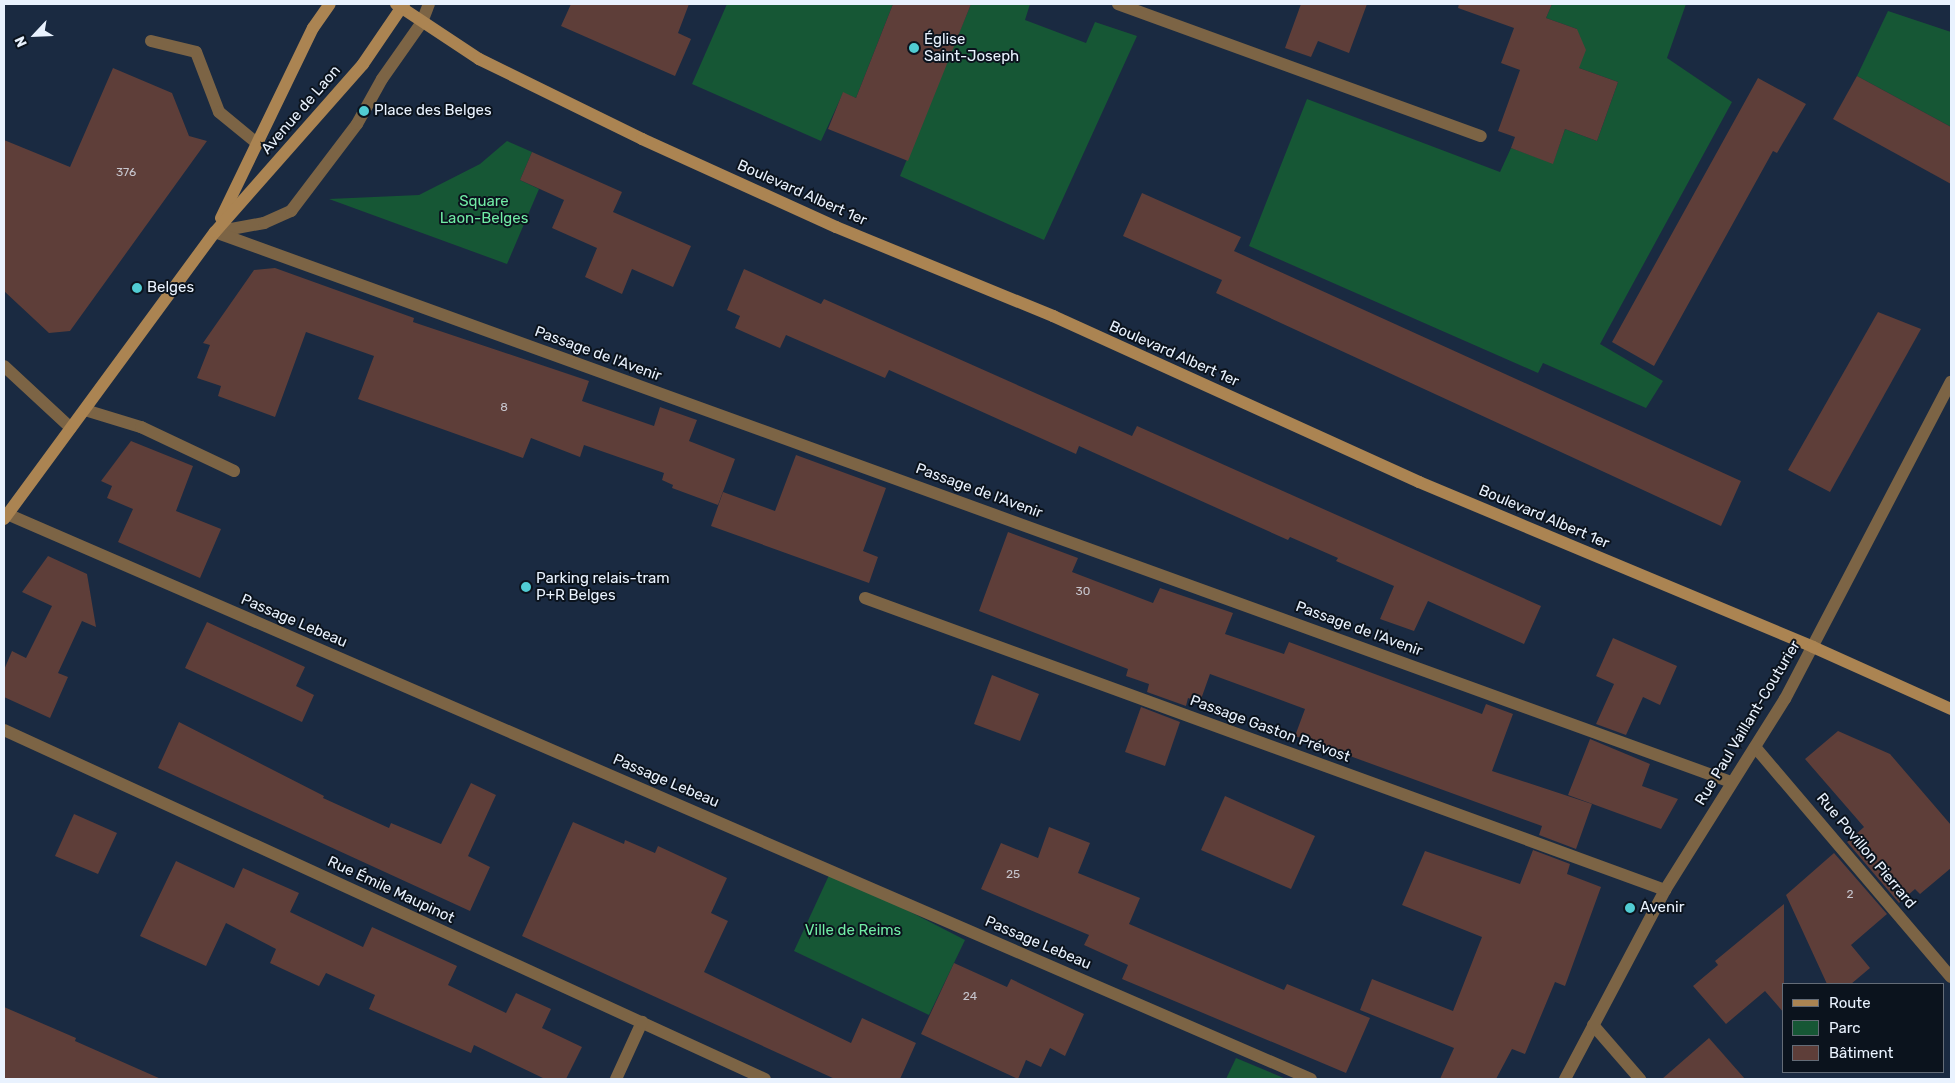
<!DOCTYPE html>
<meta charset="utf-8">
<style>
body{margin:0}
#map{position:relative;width:1955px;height:1083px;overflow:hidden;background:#1a2a41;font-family:Rubik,sans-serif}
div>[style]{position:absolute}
.green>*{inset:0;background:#165735}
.building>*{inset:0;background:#5e3e39}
.lane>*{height:12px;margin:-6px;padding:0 6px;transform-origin:6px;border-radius:6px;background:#7c6445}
.street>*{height:12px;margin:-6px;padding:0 6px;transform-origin:6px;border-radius:6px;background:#7c6445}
.secondary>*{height:12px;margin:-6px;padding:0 6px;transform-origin:6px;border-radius:6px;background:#ab8452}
.dots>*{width:14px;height:14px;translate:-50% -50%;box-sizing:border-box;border:2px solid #0b131d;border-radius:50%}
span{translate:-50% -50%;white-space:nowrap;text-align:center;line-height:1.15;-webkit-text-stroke:4px #0b131d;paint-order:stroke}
.number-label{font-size:12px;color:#c6c5cd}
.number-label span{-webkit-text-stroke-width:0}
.poi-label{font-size:15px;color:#e9f2fe}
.left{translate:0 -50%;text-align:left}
.street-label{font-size:15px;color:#e9f2fe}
.park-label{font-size:15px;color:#71eca5}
.frame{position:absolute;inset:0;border:5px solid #e9f2fe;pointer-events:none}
.legend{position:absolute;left:1782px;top:983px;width:162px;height:90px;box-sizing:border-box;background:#0b131d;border:1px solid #646c77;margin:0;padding:6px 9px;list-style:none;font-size:15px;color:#e9f2fe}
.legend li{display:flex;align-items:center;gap:10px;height:25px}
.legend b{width:25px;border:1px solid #646c77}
.north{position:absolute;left:10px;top:10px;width:50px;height:50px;-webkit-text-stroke:4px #0b131d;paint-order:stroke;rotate:245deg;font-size:14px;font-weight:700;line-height:20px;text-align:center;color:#e9f2fe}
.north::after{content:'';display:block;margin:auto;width:18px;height:22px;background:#e9f2fe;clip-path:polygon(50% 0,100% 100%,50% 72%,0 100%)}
</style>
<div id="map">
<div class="green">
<div style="clip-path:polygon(727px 4px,893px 4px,856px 98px,843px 93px,821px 141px,692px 84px)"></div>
<div style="clip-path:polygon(971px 4px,1030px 4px,1025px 20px,1086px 43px,1095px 22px,1137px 36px,1044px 240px,900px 176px)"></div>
<div style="clip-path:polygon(1552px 4px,1686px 4px,1667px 58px,1732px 102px,1600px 344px,1663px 381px,1646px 408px,1543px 363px,1538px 373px,1249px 246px,1307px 99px,1500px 172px,1511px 148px,1553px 163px,1565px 129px,1597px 141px,1618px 82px,1579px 68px,1577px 29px,1546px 18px)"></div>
<div style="clip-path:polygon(1888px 11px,1951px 32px,1951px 127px,1857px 76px)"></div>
<div style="clip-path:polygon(507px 141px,532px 152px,520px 180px,539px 189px,507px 264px,329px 199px,419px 195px,480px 164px)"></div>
<div style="clip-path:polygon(831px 871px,965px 940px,929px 1015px,794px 951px)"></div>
<div style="clip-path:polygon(1236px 1058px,1286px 1079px,1226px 1079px)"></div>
</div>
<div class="building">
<div style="clip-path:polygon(571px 4px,689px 4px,678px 33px,691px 39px,675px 76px,561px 26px)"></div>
<div style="clip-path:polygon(893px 4px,971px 4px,908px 161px,828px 129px,843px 92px,856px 98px)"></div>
<div style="clip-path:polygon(1301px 4px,1367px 4px,1349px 53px,1318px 41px,1311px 57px,1285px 48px)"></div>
<div style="clip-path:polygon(1459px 4px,1552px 4px,1546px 18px,1577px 29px,1586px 50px,1579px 68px,1618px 82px,1597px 141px,1565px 129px,1553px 164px,1511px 148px,1515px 137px,1498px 131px,1520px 70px,1501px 63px,1514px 28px,1458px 8px)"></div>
<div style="clip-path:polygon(113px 68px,172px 93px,189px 136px,207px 141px,70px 331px,49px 333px,4px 291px,4px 140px,70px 167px)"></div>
<div style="clip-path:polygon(1857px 76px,1951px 127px,1951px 184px,1833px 119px)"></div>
<div style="clip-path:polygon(1758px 78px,1806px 104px,1777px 153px,1773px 151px,1654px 366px,1612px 342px)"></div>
<div style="clip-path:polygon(532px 152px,622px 192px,613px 212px,691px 246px,673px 287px,632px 269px,622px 294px,585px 277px,597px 248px,552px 228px,564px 200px,520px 180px)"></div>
<div style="clip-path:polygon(1142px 193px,1241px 237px,1234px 251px,1741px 481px,1721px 526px,1216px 293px,1222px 280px,1123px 236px)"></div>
<div style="clip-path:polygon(275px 268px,414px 318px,413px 322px,589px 381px,582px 401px,654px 426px,660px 407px,697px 420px,689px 441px,735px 459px,718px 505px,672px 488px,673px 485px,662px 480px,664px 473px,584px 445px,580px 457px,531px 438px,523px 458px,358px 399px,374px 356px,306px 332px,275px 417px,218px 396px,221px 386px,197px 378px,210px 345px,203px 343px,254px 270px)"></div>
<div style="clip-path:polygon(744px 269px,821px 304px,824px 299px,1132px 436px,1137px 426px,1541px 606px,1524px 644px,1428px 601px,1414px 631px,1380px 619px,1394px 586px,1336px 561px,1338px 558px,1290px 537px,1288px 540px,1079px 446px,1076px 454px,889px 370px,885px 378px,786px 335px,780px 348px,735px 328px,740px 316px,727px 310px)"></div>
<div style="clip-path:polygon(1878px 312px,1921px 329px,1830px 492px,1788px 470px)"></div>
<div style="clip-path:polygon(131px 441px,193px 466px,176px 511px,221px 529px,200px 578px,118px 542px,133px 509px,107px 498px,112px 486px,101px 481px)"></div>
<div style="clip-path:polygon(796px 455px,886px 488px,863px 551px,878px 557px,869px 583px,711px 526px,723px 492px,775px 511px)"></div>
<div style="clip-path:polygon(1008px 532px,1078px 558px,1072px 572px,1153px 603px,1160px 588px,1233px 613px,1225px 634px,1284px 654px,1289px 642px,1482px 714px,1486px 704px,1513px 714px,1492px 771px,1592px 804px,1576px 849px,1539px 835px,1542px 826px,1295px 736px,1305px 709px,1210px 674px,1200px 702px,1188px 698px,1186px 706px,1147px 692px,1149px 684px,1126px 676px,1128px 669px,979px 611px)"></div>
<div style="clip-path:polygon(48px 556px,87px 574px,96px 627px,82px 621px,58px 673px,68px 677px,50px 718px,4px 697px,4px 670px,12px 651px,26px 658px,52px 606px,22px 592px)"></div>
<div style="clip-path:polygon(207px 622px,305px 667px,296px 686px,314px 695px,302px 722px,185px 668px)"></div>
<div style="clip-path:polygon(1613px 638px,1677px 666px,1660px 705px,1643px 697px,1626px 735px,1596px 724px,1614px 684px,1596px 676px)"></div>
<div style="clip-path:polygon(992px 675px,1039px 694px,1020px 741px,974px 724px)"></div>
<div style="clip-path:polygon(1141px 707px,1180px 722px,1165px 766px,1125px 752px)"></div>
<div style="clip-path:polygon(179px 722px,324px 796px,323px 798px,389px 828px,391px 823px,441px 844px,471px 783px,496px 795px,468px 856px,490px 867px,470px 911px,158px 768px)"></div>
<div style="clip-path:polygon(1838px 731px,1890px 754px,1951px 825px,1951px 868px,1920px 894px,1915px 889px,1899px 903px,1847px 842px,1864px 827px,1805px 759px)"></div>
<div style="clip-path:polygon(1590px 739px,1650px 764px,1642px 786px,1678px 799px,1661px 829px,1568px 795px)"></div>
<div style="clip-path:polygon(1225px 796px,1315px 836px,1291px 889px,1201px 850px)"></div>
<div style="clip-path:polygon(74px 814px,117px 833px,98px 874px,55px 856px)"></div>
<div style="clip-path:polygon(573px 822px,624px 844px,625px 840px,655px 853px,658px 846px,727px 878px,711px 913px,728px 921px,704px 972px,851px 1043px,862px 1018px,916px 1043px,900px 1079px,835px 1079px,522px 936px)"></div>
<div style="clip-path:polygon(1049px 827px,1090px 843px,1078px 873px,1140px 898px,1129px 924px,1284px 990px,1287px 984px,1370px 1018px,1346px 1073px,1122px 979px,1128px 965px,1084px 945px,1089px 935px,981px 889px,1001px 843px,1038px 858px)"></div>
<div style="clip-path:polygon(1533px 850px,1570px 864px,1567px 874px,1601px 887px,1565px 986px,1555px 982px,1525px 1054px,1512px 1049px,1496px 1079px,1440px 1079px,1454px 1048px,1360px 1010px,1372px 979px,1453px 1011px,1482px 937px,1402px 905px,1425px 851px,1520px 884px)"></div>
<div style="clip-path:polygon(1834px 853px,1887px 914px,1851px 945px,1870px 968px,1851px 984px,1827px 984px,1786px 895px)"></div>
<div style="clip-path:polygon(176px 861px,234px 888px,243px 868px,299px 893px,290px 912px,363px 947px,372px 927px,457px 966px,448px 985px,506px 1013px,516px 993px,551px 1009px,542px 1028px,582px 1047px,566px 1079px,545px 1079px,474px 1045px,471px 1053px,369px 1009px,375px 995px,326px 973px,319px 986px,270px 963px,276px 949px,226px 923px,206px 966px,140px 936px)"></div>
<div style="clip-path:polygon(1784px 904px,1784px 1013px,1765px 991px,1726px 1024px,1693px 986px,1718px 965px,1715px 961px)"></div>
<div style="clip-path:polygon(954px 963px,1007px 987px,1011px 979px,1084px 1014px,1065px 1056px,1050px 1048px,1041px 1067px,1026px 1060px,1018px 1079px,921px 1034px)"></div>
<div style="clip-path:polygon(4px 1007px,76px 1038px,75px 1041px,161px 1079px,4px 1079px)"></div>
<div style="clip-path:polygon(1709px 1038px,1745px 1079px,1662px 1079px)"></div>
</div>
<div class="lane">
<div style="left:1118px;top:4px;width:386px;rotate:20deg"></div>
<div style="left:151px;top:41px;width:46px;rotate:13.7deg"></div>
<div style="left:196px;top:52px;width:64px;rotate:69deg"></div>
<div style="left:219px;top:112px;width:50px;rotate:39.4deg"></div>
<div style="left:215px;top:232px;width:50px;rotate:-10.4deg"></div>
<div style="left:264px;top:223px;width:30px;rotate:-24deg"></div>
<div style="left:291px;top:211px;width:109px;rotate:-52.8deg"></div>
<div style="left:357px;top:124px;width:51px;rotate:-60.9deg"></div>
<div style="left:382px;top:79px;width:70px;rotate:-54.9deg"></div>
<div style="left:422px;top:22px;width:19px;rotate:-69deg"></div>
<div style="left:85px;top:410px;width:59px;rotate:16.9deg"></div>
<div style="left:141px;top:427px;width:103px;rotate:25.3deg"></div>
<div style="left:865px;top:598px;width:852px;rotate:20.05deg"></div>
<div style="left:1593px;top:1025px;width:72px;rotate:49deg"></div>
</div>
<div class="street">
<div style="left:215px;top:232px;width:1613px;rotate:19.94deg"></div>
<div style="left:4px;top:366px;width:91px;rotate:42.8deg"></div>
<div style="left:7px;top:514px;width:1421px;rotate:23.43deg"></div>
<div style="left:4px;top:730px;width:837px;rotate:24.64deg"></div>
<div style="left:1755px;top:747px;width:302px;rotate:49.6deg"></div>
<div style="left:616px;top:1079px;width:63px;rotate:-65.5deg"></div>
<div style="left:1565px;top:1079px;width:214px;rotate:-62.1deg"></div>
<div style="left:1665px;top:890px;width:226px;rotate:-57.9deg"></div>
<div style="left:1785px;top:699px;width:358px;rotate:-62.4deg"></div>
</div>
<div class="secondary">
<div style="left:396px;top:4px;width:100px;rotate:33.5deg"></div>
<div style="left:479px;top:59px;width:182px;rotate:26.1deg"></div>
<div style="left:642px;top:139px;width:213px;rotate:24.4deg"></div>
<div style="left:836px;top:227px;width:235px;rotate:22.3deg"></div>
<div style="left:1053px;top:316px;width:402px;rotate:24.4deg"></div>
<div style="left:1419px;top:482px;width:427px;rotate:22.7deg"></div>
<div style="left:1813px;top:647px;width:151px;rotate:24.2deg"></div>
<div style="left:221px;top:218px;width:211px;rotate:-64.2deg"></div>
<div style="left:313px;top:28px;width:29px;rotate:-55deg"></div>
<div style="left:4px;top:519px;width:356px;rotate:-53.7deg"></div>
<div style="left:215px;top:232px;width:224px;rotate:-48.6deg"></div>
<div style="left:363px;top:64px;width:73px;rotate:-55.7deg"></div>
</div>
<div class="dots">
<div style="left:914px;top:48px;background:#51ccd3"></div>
<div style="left:364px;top:111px;background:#51ccd3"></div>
<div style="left:137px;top:288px;background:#51ccd3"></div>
<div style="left:526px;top:587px;background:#51ccd3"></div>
<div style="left:1630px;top:908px;background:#51ccd3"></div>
</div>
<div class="number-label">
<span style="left:126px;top:173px">376</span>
<span style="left:504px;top:408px">8</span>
<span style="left:1083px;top:592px">30</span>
<span style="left:1013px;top:875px">25</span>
<span style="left:1850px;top:895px">2</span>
<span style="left:970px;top:997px">24</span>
</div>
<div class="poi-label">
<span class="left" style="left:924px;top:48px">Église<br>Saint-Joseph</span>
<span class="left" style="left:374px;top:111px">Place des Belges</span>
<span class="left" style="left:147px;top:288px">Belges</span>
<span class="left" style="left:536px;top:587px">Parking relais-tram<br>P+R Belges</span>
<span class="left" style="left:1640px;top:908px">Avenir</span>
</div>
<div class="street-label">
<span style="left:301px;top:110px;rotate:-49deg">Avenue de Laon</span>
<span style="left:802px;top:193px;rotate:24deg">Boulevard Albert 1er</span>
<span style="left:598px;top:354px;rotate:20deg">Passage de l'Avenir</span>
<span style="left:1174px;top:354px;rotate:24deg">Boulevard Albert 1er</span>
<span style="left:979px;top:491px;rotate:20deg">Passage de l'Avenir</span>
<span style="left:1544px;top:517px;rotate:23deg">Boulevard Albert 1er</span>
<span style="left:294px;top:621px;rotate:23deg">Passage Lebeau</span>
<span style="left:1359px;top:629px;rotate:20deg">Passage de l'Avenir</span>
<span style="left:1748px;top:723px;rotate:-59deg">Rue Paul Vaillant-Couturier</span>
<span style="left:1270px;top:729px;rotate:20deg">Passage Gaston Prévost</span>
<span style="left:666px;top:781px;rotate:23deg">Passage Lebeau</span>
<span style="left:1866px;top:851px;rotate:50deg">Rue Povillon Pierrard</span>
<span style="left:391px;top:890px;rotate:25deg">Rue Émile Maupinot</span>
<span style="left:1038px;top:943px;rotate:23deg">Passage Lebeau</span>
</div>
<div class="park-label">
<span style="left:484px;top:210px">Square<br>Laon-Belges</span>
<span style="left:853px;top:931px">Ville de Reims</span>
</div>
<div class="frame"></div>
<ul class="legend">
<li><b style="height:6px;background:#ab8452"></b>Route</li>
<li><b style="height:14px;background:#165735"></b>Parc</li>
<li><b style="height:14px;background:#5e3e39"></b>Bâtiment</li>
</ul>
<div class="north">N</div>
</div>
